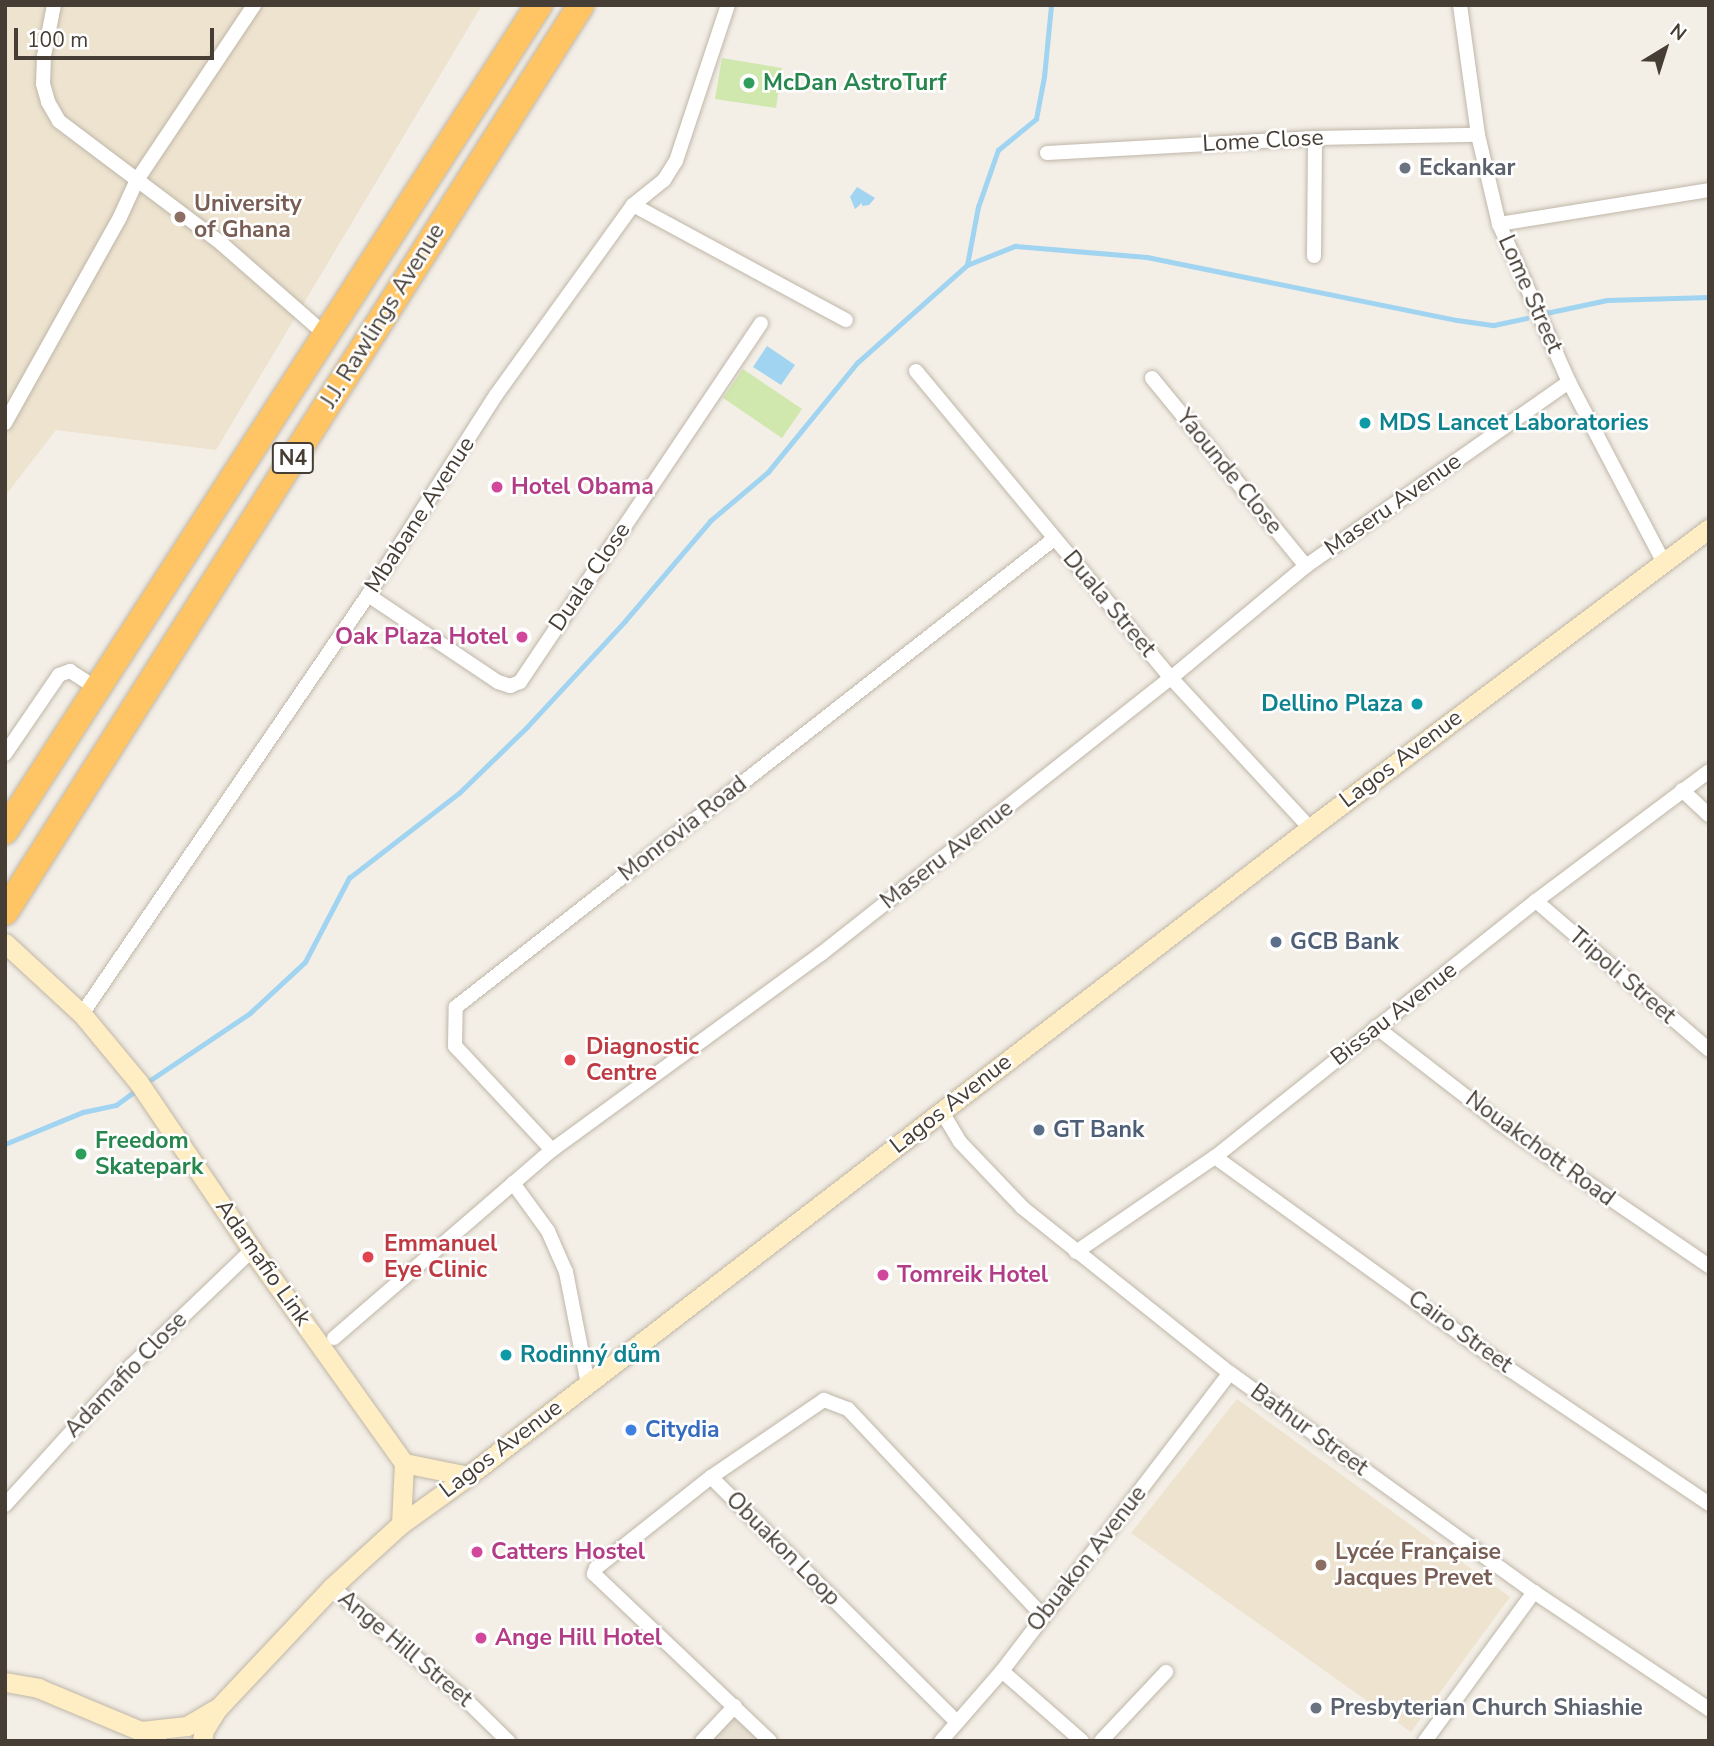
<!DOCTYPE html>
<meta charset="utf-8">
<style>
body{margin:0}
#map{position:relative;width:1714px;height:1746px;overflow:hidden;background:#f3eee6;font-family:"Nunito Sans",sans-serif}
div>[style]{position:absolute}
.residential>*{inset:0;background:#e7e0d3}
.education>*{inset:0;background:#ede3cf}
.green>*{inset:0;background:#d0e8ad}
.water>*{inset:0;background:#a0d4f1}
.stream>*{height:4.5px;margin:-2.25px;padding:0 2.25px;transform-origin:2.25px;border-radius:2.25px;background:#a0d4f1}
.roads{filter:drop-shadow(0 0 2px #bfb6a8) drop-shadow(0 0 2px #bfb6a8)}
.street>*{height:14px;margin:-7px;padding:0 7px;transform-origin:7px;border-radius:7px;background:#fff}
.secondary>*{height:19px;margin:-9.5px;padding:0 9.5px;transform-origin:9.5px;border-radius:9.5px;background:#ffeec4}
.highway>*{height:26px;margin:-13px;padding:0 13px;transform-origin:13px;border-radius:13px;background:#ffc565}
.dots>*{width:19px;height:19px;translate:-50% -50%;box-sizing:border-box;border:4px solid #fff;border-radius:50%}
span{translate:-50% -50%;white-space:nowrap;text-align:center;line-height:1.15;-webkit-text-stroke:5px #fff;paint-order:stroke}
.shield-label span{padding:2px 5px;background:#fff;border:2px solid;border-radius:5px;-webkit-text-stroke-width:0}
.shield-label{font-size:21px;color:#463e35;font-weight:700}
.leisure-label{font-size:23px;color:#27864d;font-weight:700}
.left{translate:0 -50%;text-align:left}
.street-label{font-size:23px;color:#463e35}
.worship-label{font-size:23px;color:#5b616d;font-weight:700}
.education-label{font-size:23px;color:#785e54;font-weight:700}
.culture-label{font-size:23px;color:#0d838f;font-weight:700}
.right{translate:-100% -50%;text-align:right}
.hotel-label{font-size:23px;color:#b23c85;font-weight:700}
.service-label{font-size:23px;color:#4e5e75;font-weight:700}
.health-label{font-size:23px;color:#be3a42;font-weight:700}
.shop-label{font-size:23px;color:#366cbe;font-weight:700}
.frame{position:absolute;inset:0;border:7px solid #463e35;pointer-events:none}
.north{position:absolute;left:1630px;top:14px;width:70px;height:70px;-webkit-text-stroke:5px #fff;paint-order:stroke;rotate:38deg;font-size:19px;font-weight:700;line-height:28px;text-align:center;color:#463e35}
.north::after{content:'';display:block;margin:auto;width:24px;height:32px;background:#463e35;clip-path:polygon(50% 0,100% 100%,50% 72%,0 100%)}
.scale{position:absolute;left:14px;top:28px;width:200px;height:32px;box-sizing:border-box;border:4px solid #463e35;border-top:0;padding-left:9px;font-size:21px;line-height:24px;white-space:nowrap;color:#463e35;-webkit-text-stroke:5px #fff;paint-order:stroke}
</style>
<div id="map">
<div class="residential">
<div style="clip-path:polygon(735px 1716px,760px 1741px,711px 1741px)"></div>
</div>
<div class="education">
<div style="clip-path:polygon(5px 5px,482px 5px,216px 450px,56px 430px,5px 496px)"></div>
<div style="clip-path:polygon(1237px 1399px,1510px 1597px,1411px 1732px,1131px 1533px)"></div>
</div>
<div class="green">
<div style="clip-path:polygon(722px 58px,782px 68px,776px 108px,715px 99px)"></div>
<div style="clip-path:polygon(743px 369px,802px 409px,782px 438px,723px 398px)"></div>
</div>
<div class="water">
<div style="clip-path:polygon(857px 187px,875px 198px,869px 205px,862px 206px,862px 203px,855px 209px,850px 197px)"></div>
<div style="clip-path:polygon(767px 346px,795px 365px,781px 385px,753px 367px)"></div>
</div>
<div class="stream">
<div style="left:967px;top:265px;width:52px;rotate:-21.6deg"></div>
<div style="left:1015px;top:246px;width:132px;rotate:4.8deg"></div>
<div style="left:1147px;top:257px;width:316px;rotate:11.5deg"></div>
<div style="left:1457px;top:320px;width:37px;rotate:8deg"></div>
<div style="left:1494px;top:325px;width:33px;rotate:-12deg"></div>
<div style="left:1546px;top:313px;width:62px;rotate:-12deg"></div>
<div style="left:1607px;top:300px;width:102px;rotate:-1.7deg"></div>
<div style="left:146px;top:1083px;width:125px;rotate:-33.9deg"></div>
<div style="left:250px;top:1013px;width:75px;rotate:-42.8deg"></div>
<div style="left:305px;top:962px;width:95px;rotate:-62.4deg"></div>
<div style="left:349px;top:878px;width:139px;rotate:-37.7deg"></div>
<div style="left:459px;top:793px;width:95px;rotate:-44.1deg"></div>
<div style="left:527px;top:727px;width:144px;rotate:-47.2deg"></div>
<div style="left:625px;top:621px;width:131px;rotate:-49.6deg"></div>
<div style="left:710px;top:521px;width:76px;rotate:-40.2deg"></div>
<div style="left:768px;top:472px;width:141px;rotate:-50.8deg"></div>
<div style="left:857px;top:363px;width:147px;rotate:-41.7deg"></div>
<div style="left:967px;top:265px;width:59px;rotate:-79.3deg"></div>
<div style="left:978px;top:207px;width:60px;rotate:-70.7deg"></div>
<div style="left:998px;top:150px;width:49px;rotate:-39.2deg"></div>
<div style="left:1036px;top:119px;width:43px;rotate:-79.2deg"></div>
<div style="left:1044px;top:77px;width:72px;rotate:-84.4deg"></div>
<div style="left:5px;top:1144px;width:84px;rotate:-22.3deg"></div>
<div style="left:83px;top:1112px;width:34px;rotate:-12deg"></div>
<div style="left:116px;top:1105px;width:26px;rotate:-36deg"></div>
</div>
<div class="roads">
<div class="street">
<div style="left:54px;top:5px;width:52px;rotate:101.1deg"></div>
<div style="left:44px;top:56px;width:28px;rotate:92deg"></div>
<div style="left:43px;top:84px;width:19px;rotate:74deg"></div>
<div style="left:48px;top:102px;width:22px;rotate:60deg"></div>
<div style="left:59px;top:121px;width:204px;rotate:37deg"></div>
<div style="left:222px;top:244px;width:138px;rotate:41.2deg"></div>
<div style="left:1460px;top:5px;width:131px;rotate:82.1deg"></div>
<div style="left:1478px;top:135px;width:91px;rotate:76.7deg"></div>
<div style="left:1499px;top:224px;width:173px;rotate:66.1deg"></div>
<div style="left:1569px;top:382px;width:202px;rotate:62.3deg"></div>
<div style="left:1047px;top:153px;width:268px;rotate:-3.2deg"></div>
<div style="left:1315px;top:138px;width:163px;rotate:-1.1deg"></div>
<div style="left:633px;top:205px;width:242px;rotate:28.4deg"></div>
<div style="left:1499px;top:224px;width:213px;rotate:-9.2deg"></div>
<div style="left:1314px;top:256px;width:118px;rotate:-89.5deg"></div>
<div style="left:916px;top:371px;width:399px;rotate:50.3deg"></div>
<div style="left:1171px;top:678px;width:205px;rotate:47.2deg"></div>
<div style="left:1152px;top:378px;width:243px;rotate:50.7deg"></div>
<div style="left:5px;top:423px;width:236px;rotate:-60.8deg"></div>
<div style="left:120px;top:217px;width:41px;rotate:-65.3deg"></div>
<div style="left:137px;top:180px;width:211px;rotate:-56.2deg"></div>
<div style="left:368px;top:595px;width:156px;rotate:33.8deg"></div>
<div style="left:498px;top:682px;width:13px;rotate:18deg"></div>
<div style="left:510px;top:686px;width:11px;rotate:-22deg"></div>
<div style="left:520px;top:682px;width:432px;rotate:-56.1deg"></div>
<div style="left:5px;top:754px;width:96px;rotate:-55.6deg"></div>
<div style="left:59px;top:675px;width:12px;rotate:-20deg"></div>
<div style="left:70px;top:671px;width:31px;rotate:33deg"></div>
<div style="left:1682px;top:790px;width:37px;rotate:43deg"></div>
<div style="left:1536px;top:901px;width:228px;rotate:40.7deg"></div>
<div style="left:82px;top:1014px;width:507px;rotate:-55.68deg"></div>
<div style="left:368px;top:595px;width:237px;rotate:-57.4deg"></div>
<div style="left:496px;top:395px;width:234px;rotate:-54.2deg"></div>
<div style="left:633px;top:205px;width:40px;rotate:-39deg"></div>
<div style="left:664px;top:180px;width:22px;rotate:-58deg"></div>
<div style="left:676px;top:161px;width:164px;rotate:-71.6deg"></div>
<div style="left:1376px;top:1027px;width:157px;rotate:37.7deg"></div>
<div style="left:1500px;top:1123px;width:253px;rotate:34.4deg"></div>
<div style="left:942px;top:1112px;width:35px;rotate:59deg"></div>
<div style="left:960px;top:1142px;width:91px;rotate:46.3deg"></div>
<div style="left:1023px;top:1208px;width:265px;rotate:38.6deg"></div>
<div style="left:1230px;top:1373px;width:375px;rotate:35.8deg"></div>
<div style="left:1534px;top:1592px;width:211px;rotate:33.8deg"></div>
<div style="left:552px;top:1150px;width:142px;rotate:-133deg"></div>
<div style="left:455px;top:1046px;width:39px;rotate:-89deg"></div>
<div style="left:456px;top:1007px;width:759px;rotate:-38.05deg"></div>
<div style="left:1215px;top:1157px;width:366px;rotate:35.8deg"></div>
<div style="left:1512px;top:1371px;width:238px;rotate:34deg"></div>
<div style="left:513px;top:1183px;width:59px;rotate:53.9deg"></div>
<div style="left:548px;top:1231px;width:45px;rotate:66.3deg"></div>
<div style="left:566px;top:1272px;width:114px;rotate:78.9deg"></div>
<div style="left:1076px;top:1252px;width:168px;rotate:-34.4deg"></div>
<div style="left:1215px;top:1157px;width:411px;rotate:-38.6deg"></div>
<div style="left:1536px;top:901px;width:216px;rotate:-36.9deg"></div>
<div style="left:334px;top:1338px;width:288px;rotate:-40.8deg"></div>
<div style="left:552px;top:1150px;width:333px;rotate:-36.1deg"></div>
<div style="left:821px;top:954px;width:446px;rotate:-38.3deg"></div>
<div style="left:1171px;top:678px;width:175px;rotate:-39.7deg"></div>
<div style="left:1306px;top:566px;width:321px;rotate:-35deg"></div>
<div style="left:711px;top:1477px;width:347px;rotate:44.9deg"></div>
<div style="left:5px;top:1505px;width:188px;rotate:-47.8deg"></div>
<div style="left:131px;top:1366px;width:168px;rotate:-43.8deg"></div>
<div style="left:332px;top:1587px;width:172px;rotate:40.1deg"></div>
<div style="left:464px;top:1698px;width:62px;rotate:44.3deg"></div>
<div style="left:1002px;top:1671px;width:106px;rotate:41.2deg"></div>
<div style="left:702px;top:1741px;width:48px;rotate:-46.7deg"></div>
<div style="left:770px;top:1741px;width:243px;rotate:-136.5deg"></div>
<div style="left:594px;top:1574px;width:6px;rotate:-72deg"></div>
<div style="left:596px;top:1568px;width:147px;rotate:-38.4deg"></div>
<div style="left:711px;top:1477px;width:137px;rotate:-34.3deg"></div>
<div style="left:824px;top:1400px;width:26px;rotate:21deg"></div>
<div style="left:848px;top:1409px;width:284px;rotate:46.7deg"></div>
<div style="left:941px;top:1741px;width:93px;rotate:-48.9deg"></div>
<div style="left:1002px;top:1671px;width:375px;rotate:-52.6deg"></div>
<div style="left:1101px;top:1741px;width:95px;rotate:-46.7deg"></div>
<div style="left:1425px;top:1741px;width:185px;rotate:-53.8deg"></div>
</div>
<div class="secondary">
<div style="left:5px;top:943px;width:105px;rotate:42.7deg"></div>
<div style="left:82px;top:1014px;width:89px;rotate:50.4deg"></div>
<div style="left:139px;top:1083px;width:202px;rotate:55.9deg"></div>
<div style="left:252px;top:1250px;width:262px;rotate:54.5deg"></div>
<div style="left:404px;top:1463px;width:61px;rotate:92.8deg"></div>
<div style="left:404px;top:1463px;width:65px;rotate:11.5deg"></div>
<div style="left:5px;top:1682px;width:34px;rotate:10deg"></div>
<div style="left:38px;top:1688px;width:112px;rotate:22.7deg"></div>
<div style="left:141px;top:1731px;width:19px;rotate:32deg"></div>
<div style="left:141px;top:1731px;width:46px;rotate:-6.2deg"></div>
<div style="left:187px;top:1726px;width:31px;rotate:-31deg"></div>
<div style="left:202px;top:1741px;width:11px;rotate:-80deg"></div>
<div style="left:204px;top:1730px;width:26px;rotate:-58deg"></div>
<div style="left:218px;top:1708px;width:166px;rotate:-46.7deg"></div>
<div style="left:332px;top:1587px;width:93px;rotate:-42.4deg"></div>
<div style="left:401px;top:1524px;width:82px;rotate:-35.6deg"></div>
<div style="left:468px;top:1476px;width:1062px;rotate:-37.58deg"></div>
<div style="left:1310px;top:828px;width:499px;rotate:-36.9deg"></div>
</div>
<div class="highway">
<div style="left:5px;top:831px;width:984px;rotate:-57.12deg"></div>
<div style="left:5px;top:912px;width:1074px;rotate:-57.58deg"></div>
</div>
</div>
<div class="dots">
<div style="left:749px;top:83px;background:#2e9e5b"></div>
<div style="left:1405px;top:168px;background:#6b7280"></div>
<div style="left:180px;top:217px;background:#8d6e63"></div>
<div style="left:1365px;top:423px;background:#0f9aa8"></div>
<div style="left:497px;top:487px;background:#d1479c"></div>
<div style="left:522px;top:637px;background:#d1479c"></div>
<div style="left:1417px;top:704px;background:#0f9aa8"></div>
<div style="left:1276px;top:942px;background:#5c6f8a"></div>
<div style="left:570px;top:1060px;background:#e0444e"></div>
<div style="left:1039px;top:1130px;background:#5c6f8a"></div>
<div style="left:81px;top:1154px;background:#2e9e5b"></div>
<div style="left:368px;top:1257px;background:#e0444e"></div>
<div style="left:883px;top:1275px;background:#d1479c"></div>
<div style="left:506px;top:1355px;background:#0f9aa8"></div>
<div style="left:631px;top:1430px;background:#3f7fe0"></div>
<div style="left:477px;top:1552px;background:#d1479c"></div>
<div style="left:1321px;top:1565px;background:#8d6e63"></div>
<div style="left:481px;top:1638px;background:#d1479c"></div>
<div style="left:1316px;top:1708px;background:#6b7280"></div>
</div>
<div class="shield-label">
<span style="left:293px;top:458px">N4</span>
</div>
<div class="leisure-label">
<span class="left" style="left:763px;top:83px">McDan AstroTurf</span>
<span class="left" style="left:95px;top:1154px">Freedom<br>Skatepark</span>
</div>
<div class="street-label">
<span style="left:1263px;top:141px;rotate:-3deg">Lome Close</span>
<span style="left:1530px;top:294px;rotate:66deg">Lome Street</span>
<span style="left:383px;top:316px;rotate:-58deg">J.J. Rawlings Avenue</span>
<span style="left:1229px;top:472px;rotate:51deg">Yaounde Close</span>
<span style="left:1393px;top:505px;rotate:-35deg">Maseru Avenue</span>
<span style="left:420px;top:515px;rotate:-57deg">Mbabane Avenue</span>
<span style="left:590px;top:577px;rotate:-56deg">Duala Close</span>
<span style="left:1109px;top:604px;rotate:50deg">Duala Street</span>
<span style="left:1401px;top:759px;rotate:-37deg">Lagos Avenue</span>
<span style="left:683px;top:829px;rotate:-38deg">Monrovia Road</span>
<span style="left:947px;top:855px;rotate:-38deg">Maseru Avenue</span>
<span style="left:1622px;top:976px;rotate:41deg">Tripoli Street</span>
<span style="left:1394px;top:1014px;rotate:-38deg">Bissau Avenue</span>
<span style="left:951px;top:1104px;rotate:-38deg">Lagos Avenue</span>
<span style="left:1540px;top:1149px;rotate:36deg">Nouakchott Road</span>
<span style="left:263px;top:1263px;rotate:55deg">Adamafio Link</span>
<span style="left:1460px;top:1332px;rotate:36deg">Cairo Street</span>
<span style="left:126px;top:1375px;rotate:-46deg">Adamafio Close</span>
<span style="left:1309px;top:1430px;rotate:36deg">Bathur Street</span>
<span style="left:501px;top:1449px;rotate:-37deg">Lagos Avenue</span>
<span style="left:783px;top:1549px;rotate:45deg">Obuakon Loop</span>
<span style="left:1087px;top:1559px;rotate:-52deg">Obuakon Avenue</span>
<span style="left:405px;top:1649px;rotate:40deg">Ange Hill Street</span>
</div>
<div class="worship-label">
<span class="left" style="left:1419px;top:168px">Eckankar</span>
<span class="left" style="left:1330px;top:1708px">Presbyterian Church Shiashie</span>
</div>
<div class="education-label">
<span class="left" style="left:194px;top:217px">University<br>of Ghana</span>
<span class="left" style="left:1335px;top:1565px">Lycée Française<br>Jacques Prevet</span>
</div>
<div class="culture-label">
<span class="left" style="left:1379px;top:423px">MDS Lancet Laboratories</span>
<span class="right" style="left:1403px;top:704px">Dellino Plaza</span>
<span class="left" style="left:520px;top:1355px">Rodinný dům</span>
</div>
<div class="hotel-label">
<span class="left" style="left:511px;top:487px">Hotel Obama</span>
<span class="right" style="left:508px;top:637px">Oak Plaza Hotel</span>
<span class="left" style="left:897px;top:1275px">Tomreik Hotel</span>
<span class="left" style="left:491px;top:1552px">Catters Hostel</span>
<span class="left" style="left:495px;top:1638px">Ange Hill Hotel</span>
</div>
<div class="service-label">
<span class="left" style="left:1290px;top:942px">GCB Bank</span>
<span class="left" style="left:1053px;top:1130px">GT Bank</span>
</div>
<div class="health-label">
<span class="left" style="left:586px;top:1060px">Diagnostic<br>Centre</span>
<span class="left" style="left:384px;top:1257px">Emmanuel<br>Eye Clinic</span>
</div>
<div class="shop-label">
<span class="left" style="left:645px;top:1430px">Citydia</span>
</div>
<div class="frame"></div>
<div class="north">N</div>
<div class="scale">100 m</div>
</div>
